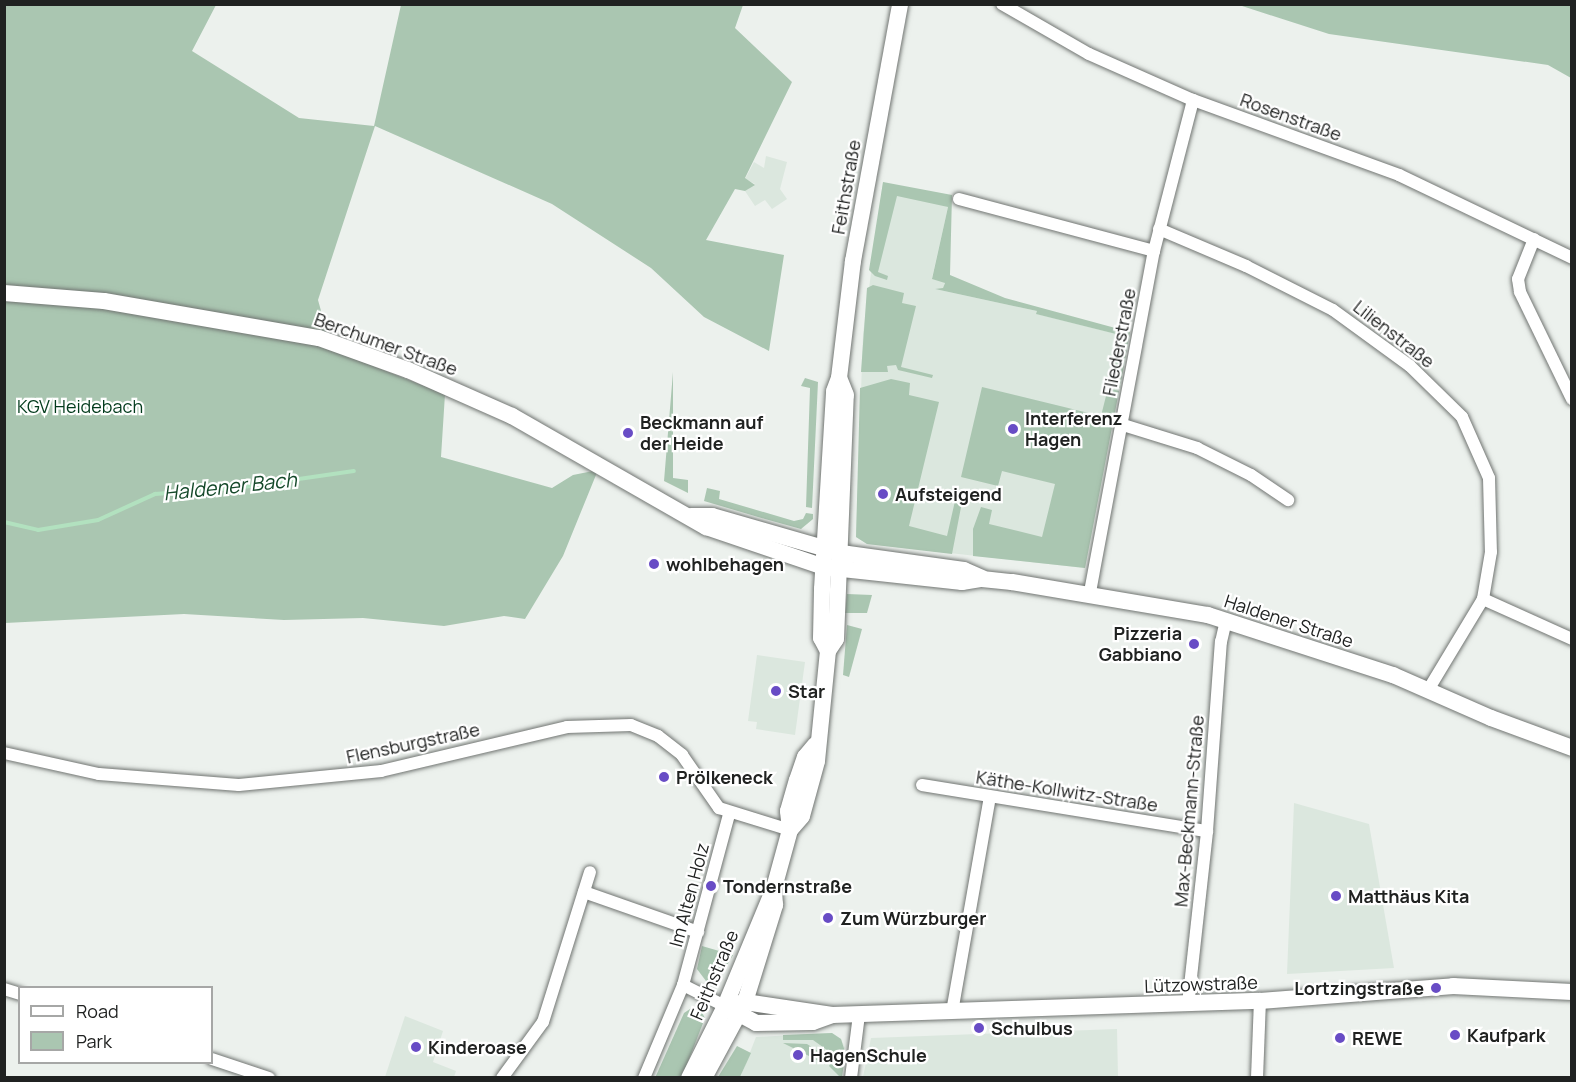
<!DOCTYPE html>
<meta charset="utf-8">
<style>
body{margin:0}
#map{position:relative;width:1576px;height:1082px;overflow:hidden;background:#ecf1ed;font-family:Manrope,sans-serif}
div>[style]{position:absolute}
.built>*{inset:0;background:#dbe7de}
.green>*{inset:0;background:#aac6b1}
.stream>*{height:4px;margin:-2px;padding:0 2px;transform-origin:2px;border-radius:2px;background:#b2e1bf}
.roads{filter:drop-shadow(0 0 2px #717572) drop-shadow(0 0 2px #717572)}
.street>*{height:12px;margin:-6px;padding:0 6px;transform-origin:6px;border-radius:6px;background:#fff}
.secondary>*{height:16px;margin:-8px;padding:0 8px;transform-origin:8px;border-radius:8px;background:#fff}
.dots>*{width:16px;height:16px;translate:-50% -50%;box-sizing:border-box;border:3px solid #fff;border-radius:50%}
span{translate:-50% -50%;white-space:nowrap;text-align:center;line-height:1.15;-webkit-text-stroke:4.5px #fff;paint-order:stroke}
.street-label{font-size:18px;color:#202221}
.park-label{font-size:18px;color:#023b1c}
.poi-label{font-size:18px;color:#202221;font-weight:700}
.left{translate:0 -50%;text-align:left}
.right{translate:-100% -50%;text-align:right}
.water-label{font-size:20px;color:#144829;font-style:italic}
.frame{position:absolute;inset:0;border:6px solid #202221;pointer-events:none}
.legend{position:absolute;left:18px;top:986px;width:195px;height:78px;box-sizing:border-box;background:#fff;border:2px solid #a6a7a6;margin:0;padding:8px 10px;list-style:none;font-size:18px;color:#202221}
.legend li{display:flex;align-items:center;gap:12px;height:30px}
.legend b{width:30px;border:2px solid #a6a7a6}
</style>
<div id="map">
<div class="built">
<div style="clip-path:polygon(766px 156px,787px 162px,780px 189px,787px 199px,772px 209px,765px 200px,755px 206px,745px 191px,755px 184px,745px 179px,754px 162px,764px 168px)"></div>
<div style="clip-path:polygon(883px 182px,948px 207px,932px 278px,945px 282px,943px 289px,935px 289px,1037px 311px,1037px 314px,1129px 337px,1085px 568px,867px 544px,856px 537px,863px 334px)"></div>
<div style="clip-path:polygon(757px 655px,805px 662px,795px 735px,756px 729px,757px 722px,748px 721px)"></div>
<div style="clip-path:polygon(1294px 803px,1369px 824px,1394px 968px,1287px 974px)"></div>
<div style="clip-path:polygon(405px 1016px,443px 1031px,433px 1062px,456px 1071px,454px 1077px,385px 1077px)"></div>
<div style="clip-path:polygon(1117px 1029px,1118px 1077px,863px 1077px,871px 1038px)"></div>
<div style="clip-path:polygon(832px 1033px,841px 1039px,845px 1048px,842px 1077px,740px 1078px,756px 1037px)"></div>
</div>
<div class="green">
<div style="clip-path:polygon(4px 5px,216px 5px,192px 51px,299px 118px,374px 126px,401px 5px,743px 5px,735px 28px,792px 82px,745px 178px,755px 185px,745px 191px,735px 189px,706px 240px,784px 255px,769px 351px,704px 317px,651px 268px,552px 204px,375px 126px,318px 300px,332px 350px,445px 394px,441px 457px,552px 488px,573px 475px,598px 470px,563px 556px,525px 619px,504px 616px,444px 626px,363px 618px,284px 620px,184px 614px,5px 623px)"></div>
<div style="clip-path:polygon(1239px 5px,1571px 5px,1571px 78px,1548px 65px,1329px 34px)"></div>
<div style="clip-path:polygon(883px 182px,952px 195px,950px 275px,1005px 298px,1130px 332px,1120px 388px,1108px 385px,1120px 335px,1036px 314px,1037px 311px,935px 289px,943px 288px,945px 283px,932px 279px,948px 207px,897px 196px,878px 272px,888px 276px,887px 280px,875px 276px,869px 270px)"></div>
<div style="clip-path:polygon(873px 285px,904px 293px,902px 303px,916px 306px,901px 367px,933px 375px,932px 378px,898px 370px,896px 365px,887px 366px,888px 372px,861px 372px,867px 288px)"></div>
<div style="clip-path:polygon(673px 372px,673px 478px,688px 480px,688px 493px,664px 481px)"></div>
<div style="clip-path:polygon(805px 378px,818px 382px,812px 508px,806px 507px,810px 388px,801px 386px)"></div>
<div style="clip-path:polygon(891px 379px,910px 383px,909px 395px,939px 402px,909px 526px,947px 536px,955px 501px,962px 502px,952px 554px,867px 544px,856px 537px,860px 388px)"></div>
<div style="clip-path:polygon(982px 387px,1101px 416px,1108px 388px,1119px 391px,1085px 568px,973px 556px,973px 529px,981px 507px,992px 510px,989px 524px,1042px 537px,1055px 484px,1002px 471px,998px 486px,961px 477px)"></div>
<div style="clip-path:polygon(707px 488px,720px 491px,719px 499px,794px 521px,803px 519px,806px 513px,813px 514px,813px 519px,801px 529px,765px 519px,704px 501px)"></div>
<div style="clip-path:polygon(847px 594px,872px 595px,867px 613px,845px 613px)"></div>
<div style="clip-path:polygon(847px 625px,862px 629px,849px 677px,843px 675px)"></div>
<div style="clip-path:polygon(702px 946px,733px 955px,718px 981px,706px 981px,697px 969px)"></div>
<div style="clip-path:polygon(693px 1007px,700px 1009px,705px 1018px,682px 1077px,655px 1078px,684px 1013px)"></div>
<div style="clip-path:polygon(832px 1033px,841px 1039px,845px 1052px,834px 1055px,813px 1040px,783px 1040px,783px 1035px)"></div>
<div style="clip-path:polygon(783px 1043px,807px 1044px,827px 1057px,823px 1063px)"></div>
<div style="clip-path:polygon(737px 1046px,751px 1053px,740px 1077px,718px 1077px)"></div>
<div style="clip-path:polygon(845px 1056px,842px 1077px,840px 1077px,829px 1066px,832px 1060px)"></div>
</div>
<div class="stream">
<div style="left:4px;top:522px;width:35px;rotate:13deg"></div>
<div style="left:38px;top:530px;width:61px;rotate:-9.5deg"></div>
<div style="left:98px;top:520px;width:63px;rotate:-24.5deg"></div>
<div style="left:155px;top:494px;width:81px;rotate:-4.2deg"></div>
<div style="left:236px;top:488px;width:119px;rotate:-8.2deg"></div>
</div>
<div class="roads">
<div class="street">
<div style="left:1002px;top:4px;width:100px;rotate:29.9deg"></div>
<div style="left:1089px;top:54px;width:114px;rotate:23.9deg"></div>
<div style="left:1193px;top:100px;width:219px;rotate:20deg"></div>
<div style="left:1399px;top:175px;width:192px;rotate:25.6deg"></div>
<div style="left:959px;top:199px;width:202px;rotate:14.9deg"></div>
<div style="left:1159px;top:229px;width:95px;rotate:23deg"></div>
<div style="left:1246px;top:266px;width:97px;rotate:26.8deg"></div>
<div style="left:1333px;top:310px;width:95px;rotate:36deg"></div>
<div style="left:1410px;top:366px;width:73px;rotate:44.4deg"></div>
<div style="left:1462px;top:417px;width:67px;rotate:66.1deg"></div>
<div style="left:1489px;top:478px;width:74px;rotate:88.5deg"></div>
<div style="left:1491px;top:552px;width:48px;rotate:99.7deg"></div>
<div style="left:1483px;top:599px;width:106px;rotate:121.1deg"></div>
<div style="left:1534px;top:239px;width:43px;rotate:111.8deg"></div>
<div style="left:1518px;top:279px;width:13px;rotate:81deg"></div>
<div style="left:1520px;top:292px;width:119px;rotate:64.1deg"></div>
<div style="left:1120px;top:424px;width:81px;rotate:17.3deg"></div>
<div style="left:1197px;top:448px;width:60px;rotate:26.6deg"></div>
<div style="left:1251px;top:475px;width:45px;rotate:34deg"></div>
<div style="left:1090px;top:592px;width:347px;rotate:-79.4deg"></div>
<div style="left:1154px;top:251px;width:156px;rotate:-75.5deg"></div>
<div style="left:1483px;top:599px;width:98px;rotate:24.2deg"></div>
<div style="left:4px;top:753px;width:97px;rotate:12.5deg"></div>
<div style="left:99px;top:774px;width:140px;rotate:4.5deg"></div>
<div style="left:239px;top:785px;width:143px;rotate:-5.6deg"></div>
<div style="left:381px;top:771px;width:191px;rotate:-13.3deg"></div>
<div style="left:567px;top:727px;width:64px;rotate:-1.8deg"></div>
<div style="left:631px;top:725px;width:29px;rotate:22deg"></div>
<div style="left:658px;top:736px;width:31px;rotate:38deg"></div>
<div style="left:682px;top:755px;width:65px;rotate:55.1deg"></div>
<div style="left:719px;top:808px;width:74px;rotate:17.2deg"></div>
<div style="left:922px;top:785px;width:289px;rotate:9.2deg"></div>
<div style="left:584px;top:892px;width:121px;rotate:19.3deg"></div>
<div style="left:683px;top:985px;width:47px;rotate:26.6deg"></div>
<div style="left:4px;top:989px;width:17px;rotate:17deg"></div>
<div style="left:1188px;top:1004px;width:174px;rotate:-83.7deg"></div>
<div style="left:1207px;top:831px;width:190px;rotate:-85.8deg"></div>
<div style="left:1221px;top:642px;width:22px;rotate:-77deg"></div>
<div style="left:952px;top:1012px;width:218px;rotate:-80deg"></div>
<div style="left:212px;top:1059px;width:60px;rotate:18.4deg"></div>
<div style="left:502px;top:1078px;width:69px;rotate:-53.8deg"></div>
<div style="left:543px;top:1022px;width:157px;rotate:-72.6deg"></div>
<div style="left:644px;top:1078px;width:101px;rotate:-67.2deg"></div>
<div style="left:683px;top:985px;width:177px;rotate:-74.9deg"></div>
<div style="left:851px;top:1078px;width:64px;rotate:-82.8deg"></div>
<div style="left:1257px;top:1078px;width:77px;rotate:-87.8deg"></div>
</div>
<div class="secondary">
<div style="left:4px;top:293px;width:100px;rotate:4.6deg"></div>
<div style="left:104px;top:301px;width:218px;rotate:9.8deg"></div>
<div style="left:319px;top:338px;width:95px;rotate:19.8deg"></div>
<div style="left:408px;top:370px;width:114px;rotate:23.9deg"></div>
<div style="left:512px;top:416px;width:224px;rotate:29.8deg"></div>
<div style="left:706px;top:527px;width:125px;rotate:18.7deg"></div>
<div style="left:824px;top:567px;width:139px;rotate:6.2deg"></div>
<div style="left:962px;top:582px;width:20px;rotate:-9deg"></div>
<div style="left:982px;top:579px;width:30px;rotate:6deg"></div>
<div style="left:1012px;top:582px;width:199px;rotate:9.6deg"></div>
<div style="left:1208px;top:615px;width:194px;rotate:18deg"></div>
<div style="left:1393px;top:675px;width:107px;rotate:23.7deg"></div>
<div style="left:1491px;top:718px;width:86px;rotate:20.3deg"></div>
<div style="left:691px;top:516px;width:21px"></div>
<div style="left:712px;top:516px;width:134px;rotate:16deg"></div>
<div style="left:841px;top:553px;width:124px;rotate:7.9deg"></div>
<div style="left:964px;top:570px;width:20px;rotate:24deg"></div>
<div style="left:828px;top:651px;width:15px;rotate:-118deg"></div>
<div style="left:821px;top:638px;width:49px;rotate:-88.8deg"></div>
<div style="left:822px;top:589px;width:198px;rotate:-86.5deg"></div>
<div style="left:834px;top:391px;width:14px;rotate:-69deg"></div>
<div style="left:839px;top:378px;width:118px;rotate:-83.2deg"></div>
<div style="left:853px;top:261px;width:261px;rotate:-79.6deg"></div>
<div style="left:790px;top:830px;width:18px;rotate:-49deg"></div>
<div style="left:802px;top:816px;width:57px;rotate:-74.7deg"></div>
<div style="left:817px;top:761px;width:111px;rotate:-84.3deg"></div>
<div style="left:828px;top:651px;width:14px;rotate:-56deg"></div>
<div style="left:836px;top:639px;width:244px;rotate:-87.7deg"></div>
<div style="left:846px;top:395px;width:18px;rotate:-112deg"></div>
<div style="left:725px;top:1006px;width:20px;rotate:-11deg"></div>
<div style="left:745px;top:1002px;width:88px;rotate:8.5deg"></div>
<div style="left:832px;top:1015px;width:428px;rotate:-1.9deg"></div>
<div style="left:1260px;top:1001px;width:194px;rotate:-4.4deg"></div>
<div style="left:1453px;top:986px;width:119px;rotate:2.9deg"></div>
<div style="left:730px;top:1009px;width:30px;rotate:28deg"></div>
<div style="left:756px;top:1023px;width:57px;rotate:-1deg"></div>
<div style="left:813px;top:1022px;width:20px;rotate:-20deg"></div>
<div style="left:689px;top:1078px;width:80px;rotate:-63.4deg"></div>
<div style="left:725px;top:1006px;width:128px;rotate:-67.4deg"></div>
<div style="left:774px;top:888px;width:60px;rotate:-74.6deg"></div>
<div style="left:790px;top:830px;width:19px;rotate:-96deg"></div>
<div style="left:788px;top:811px;width:32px;rotate:-74deg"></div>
<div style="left:797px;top:780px;width:24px;rotate:-71deg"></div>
<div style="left:805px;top:757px;width:16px;rotate:-50deg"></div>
<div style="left:704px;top:1078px;width:86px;rotate:-61.7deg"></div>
<div style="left:745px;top:1002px;width:102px;rotate:-72.8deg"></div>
<div style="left:775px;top:905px;width:14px;rotate:-94deg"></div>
</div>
</div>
<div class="dots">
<div style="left:1013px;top:429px;background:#684cc5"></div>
<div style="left:628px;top:433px;background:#684cc5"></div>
<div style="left:883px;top:494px;background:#684cc5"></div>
<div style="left:654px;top:564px;background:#684cc5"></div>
<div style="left:1194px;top:644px;background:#684cc5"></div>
<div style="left:776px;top:691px;background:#684cc5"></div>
<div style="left:664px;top:777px;background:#684cc5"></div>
<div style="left:711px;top:886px;background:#684cc5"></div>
<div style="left:1336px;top:896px;background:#684cc5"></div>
<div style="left:828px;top:918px;background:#684cc5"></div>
<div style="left:1436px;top:988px;background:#684cc5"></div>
<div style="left:979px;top:1028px;background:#684cc5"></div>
<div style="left:1455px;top:1035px;background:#684cc5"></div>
<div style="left:1340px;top:1038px;background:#684cc5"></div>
<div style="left:416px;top:1047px;background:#684cc5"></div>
<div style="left:798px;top:1055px;background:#684cc5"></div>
</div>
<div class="street-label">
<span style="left:1291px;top:117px;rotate:20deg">Rosenstraße</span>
<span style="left:846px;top:187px;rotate:-80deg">Feithstraße</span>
<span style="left:1394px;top:334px;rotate:38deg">Lilienstraße</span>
<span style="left:1119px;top:342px;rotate:-79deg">Fliederstraße</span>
<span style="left:386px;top:344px;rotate:20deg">Berchumer Straße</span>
<span style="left:1289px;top:621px;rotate:18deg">Haldener Straße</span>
<span style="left:413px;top:743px;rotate:-12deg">Flensburgstraße</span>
<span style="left:1067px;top:791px;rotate:9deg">Käthe-Kollwitz-Straße</span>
<span style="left:1189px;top:811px;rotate:-85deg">Max-Beckmann-Straße</span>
<span style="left:689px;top:895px;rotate:-75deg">Im Alten Holz</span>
<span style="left:714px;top:975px;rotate:-67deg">Feithstraße</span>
<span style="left:1201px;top:984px;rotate:-2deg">Lützowstraße</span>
</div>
<div class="park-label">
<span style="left:80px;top:406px">KGV Heidebach</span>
</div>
<div class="poi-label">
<span class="left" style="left:1025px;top:429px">Interferenz<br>Hagen</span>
<span class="left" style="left:640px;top:433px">Beckmann auf<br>der Heide</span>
<span class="left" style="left:895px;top:494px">Aufsteigend</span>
<span class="left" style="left:666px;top:564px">wohlbehagen</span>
<span class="right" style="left:1182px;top:644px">Pizzeria<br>Gabbiano</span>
<span class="left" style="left:788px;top:691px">Star</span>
<span class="left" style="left:676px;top:777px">Prölkeneck</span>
<span class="left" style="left:723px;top:886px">Tondernstraße</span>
<span class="left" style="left:1348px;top:896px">Matthäus Kita</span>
<span class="left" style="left:840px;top:918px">Zum Würzburger</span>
<span class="right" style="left:1424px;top:988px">Lortzingstraße</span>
<span class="left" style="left:991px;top:1028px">Schulbus</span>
<span class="left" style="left:1467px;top:1035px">Kaufpark</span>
<span class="left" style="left:1352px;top:1038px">REWE</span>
<span class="left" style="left:428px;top:1047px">Kinderoase</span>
<span class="left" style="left:810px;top:1055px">HagenSchule</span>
</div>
<div class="water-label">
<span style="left:230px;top:486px;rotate:-6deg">Haldener Bach</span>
</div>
<div class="frame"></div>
<ul class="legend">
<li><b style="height:8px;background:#fff"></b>Road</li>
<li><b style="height:16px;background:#aac6b1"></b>Park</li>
</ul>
</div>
